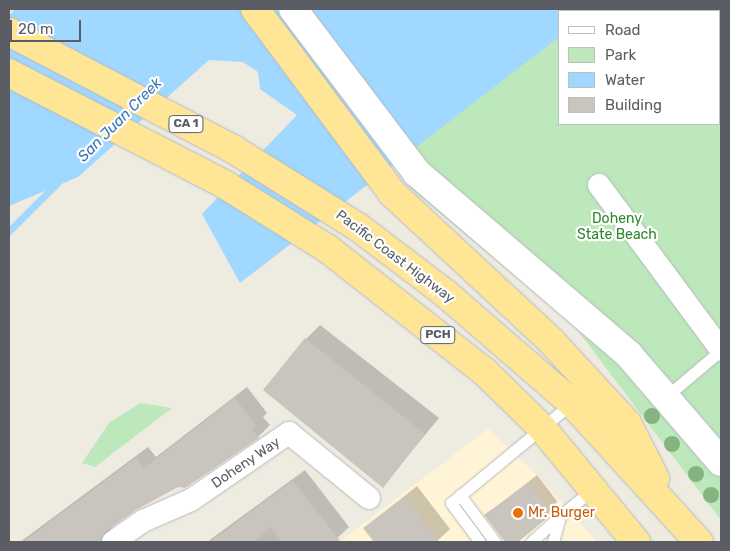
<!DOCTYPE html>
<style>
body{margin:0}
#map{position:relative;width:730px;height:551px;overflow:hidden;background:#eeebe1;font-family:Rubik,sans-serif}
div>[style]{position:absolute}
.commercial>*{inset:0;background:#fff4d5}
.green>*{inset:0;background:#bce8bb}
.water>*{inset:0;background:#a0d8ff}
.shadow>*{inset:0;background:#0003}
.stream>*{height:7px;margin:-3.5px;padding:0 3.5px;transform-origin:3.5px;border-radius:3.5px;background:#a0d8ff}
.building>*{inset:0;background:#c9c5be}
.roads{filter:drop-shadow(0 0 1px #b7babf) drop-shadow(0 0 1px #b7babf)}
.service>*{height:11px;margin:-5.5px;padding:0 5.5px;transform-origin:5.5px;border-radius:5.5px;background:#fff}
.minor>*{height:22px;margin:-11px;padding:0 11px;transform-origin:11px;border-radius:11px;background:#fff}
.tertiary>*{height:28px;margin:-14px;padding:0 14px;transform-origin:14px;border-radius:14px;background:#fff}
.trunk>*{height:28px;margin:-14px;padding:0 14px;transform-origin:14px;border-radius:14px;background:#ffe696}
.trees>*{width:16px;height:16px;margin:-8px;border-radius:50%;background:#84b47f}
.dots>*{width:14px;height:14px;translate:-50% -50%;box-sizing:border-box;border:2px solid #fff;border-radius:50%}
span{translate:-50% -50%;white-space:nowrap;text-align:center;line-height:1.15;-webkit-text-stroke:4.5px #fff;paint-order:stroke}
.shield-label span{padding:1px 4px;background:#fff;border:1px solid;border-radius:4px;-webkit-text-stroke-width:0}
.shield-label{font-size:12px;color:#5a5e64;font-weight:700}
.park-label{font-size:14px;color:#2e872f}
.street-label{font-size:14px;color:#5a5e64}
.food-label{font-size:14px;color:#c56008}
.left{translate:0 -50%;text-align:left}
.water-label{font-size:15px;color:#3578b9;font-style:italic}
.frame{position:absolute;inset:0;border:10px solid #5a5e64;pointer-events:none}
.legend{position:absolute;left:558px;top:10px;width:162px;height:115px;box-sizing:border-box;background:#fff;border:1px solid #bdbfc1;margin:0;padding:6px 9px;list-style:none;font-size:15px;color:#5a5e64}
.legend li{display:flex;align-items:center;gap:10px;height:25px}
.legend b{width:25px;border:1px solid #bdbfc1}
.scale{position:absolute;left:10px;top:20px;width:71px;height:22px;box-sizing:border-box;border:2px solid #5a5e64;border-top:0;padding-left:6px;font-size:15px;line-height:18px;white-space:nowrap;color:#5a5e64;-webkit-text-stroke:4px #fff;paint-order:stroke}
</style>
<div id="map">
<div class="commercial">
<div style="clip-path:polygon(488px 429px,538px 476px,597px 542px,339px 542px)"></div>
</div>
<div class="green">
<div style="clip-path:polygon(evenodd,275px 9px,721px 9px,721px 520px,575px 327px,410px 188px,275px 9px,559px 11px,719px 11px,719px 124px,559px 124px,559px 11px)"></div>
<div style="clip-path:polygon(140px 403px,172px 408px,95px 467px,82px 463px,109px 423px)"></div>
</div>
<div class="water">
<div style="clip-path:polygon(15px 9px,595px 9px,559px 11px,559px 37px,240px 283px,202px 214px,297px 115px,260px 89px,258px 72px,243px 62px,209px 60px,78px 177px,9px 206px,9px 16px)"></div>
</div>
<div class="shadow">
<div style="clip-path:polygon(320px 325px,439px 418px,383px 486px,306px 339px)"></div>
<div style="clip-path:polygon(247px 387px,267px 413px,263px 417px,270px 425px,258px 437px,135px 509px,115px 523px,103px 542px,20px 542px,148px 447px,156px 457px)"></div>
<div style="clip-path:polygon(305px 470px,349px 527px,333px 542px,207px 542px)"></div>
<div style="clip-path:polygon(537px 475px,557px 501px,554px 509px,516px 542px,506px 542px,486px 515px)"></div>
<div style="clip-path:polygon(417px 486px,450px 529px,436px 542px,375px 542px,365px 528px)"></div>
</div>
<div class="stream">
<div style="left:9px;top:231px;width:69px;rotate:-45deg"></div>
</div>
<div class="building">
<div style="clip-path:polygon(305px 338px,425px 434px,383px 488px,263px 390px)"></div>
<div style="clip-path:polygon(235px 398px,256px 426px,252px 429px,259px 438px,185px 488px,178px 487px,136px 510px,105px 532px,100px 542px,23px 542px,136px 458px,144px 468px)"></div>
<div style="clip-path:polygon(293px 481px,341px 542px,282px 542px,271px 527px,253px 542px,210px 542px)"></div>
<div style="clip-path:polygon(529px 482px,549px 510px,546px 519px,518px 542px,505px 542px,484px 515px)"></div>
<div style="clip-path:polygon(405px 496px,439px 542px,374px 542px,363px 528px)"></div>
</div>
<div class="roads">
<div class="service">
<div style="left:668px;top:395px;width:70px;rotate:-40.3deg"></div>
<div style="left:460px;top:495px;width:59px;rotate:53.3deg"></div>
<div style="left:480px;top:542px;width:49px;rotate:-126.6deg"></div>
<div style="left:451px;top:503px;width:157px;rotate:-39.6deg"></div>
<div style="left:531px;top:542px;width:39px;rotate:-42deg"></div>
<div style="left:553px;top:542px;width:27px;rotate:-75deg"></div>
<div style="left:560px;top:516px;width:43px;rotate:-39.3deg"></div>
</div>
<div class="minor">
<div style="left:599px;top:185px;width:205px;rotate:53.5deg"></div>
<div style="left:113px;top:542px;width:37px;rotate:-35deg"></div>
<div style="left:143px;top:521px;width:52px;rotate:-23.6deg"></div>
<div style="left:191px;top:500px;width:119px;rotate:-34.4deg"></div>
<div style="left:289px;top:433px;width:103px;rotate:39.1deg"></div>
</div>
<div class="tertiary">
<div style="left:293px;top:9px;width:206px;rotate:52.9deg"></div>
<div style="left:417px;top:173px;width:279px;rotate:40.6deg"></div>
<div style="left:629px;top:355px;width:141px;rotate:49.3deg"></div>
</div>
<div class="trunk">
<div style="left:255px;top:9px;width:231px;rotate:53.3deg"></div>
<div style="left:393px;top:194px;width:216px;rotate:42.9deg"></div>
<div style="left:551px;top:341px;width:112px;rotate:47.2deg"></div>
<div style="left:627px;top:423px;width:62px;rotate:63deg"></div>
<div style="left:9px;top:32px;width:253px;rotate:27.6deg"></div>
<div style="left:233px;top:149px;width:147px;rotate:32deg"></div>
<div style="left:358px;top:227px;width:109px;rotate:37.2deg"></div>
<div style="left:445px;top:293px;width:168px;rotate:40.9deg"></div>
<div style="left:572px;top:403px;width:188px;rotate:47.6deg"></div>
<div style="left:9px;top:73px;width:242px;rotate:27.3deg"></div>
<div style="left:224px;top:184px;width:123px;rotate:32deg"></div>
<div style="left:328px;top:249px;width:199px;rotate:38.1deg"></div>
<div style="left:485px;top:372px;width:80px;rotate:44.5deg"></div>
<div style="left:542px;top:428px;width:148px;rotate:50.5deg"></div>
</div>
</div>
<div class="trees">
<div style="left:652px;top:416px"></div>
<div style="left:672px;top:444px"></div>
<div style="left:696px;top:474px"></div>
<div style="left:711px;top:495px"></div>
</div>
<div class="dots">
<div style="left:518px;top:513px;background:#e8710a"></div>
</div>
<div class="shield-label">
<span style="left:186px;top:124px">CA 1</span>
<span style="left:438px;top:335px">PCH</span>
</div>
<div class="park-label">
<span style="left:617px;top:227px">Doheny<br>State Beach</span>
</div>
<div class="street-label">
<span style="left:395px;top:257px;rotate:37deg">Pacific Coast Highway</span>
<span style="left:246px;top:463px;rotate:-34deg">Doheny Way</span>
</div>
<div class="food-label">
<span class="left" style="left:528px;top:513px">Mr. Burger</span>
</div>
<div class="water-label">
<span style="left:120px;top:120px;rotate:-45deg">San Juan Creek</span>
</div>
<div class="frame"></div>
<ul class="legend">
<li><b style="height:6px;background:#fff"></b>Road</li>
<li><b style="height:14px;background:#bce8bb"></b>Park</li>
<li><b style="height:14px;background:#a0d8ff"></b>Water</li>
<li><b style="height:14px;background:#c9c5be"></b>Building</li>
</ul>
<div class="scale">20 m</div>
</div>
